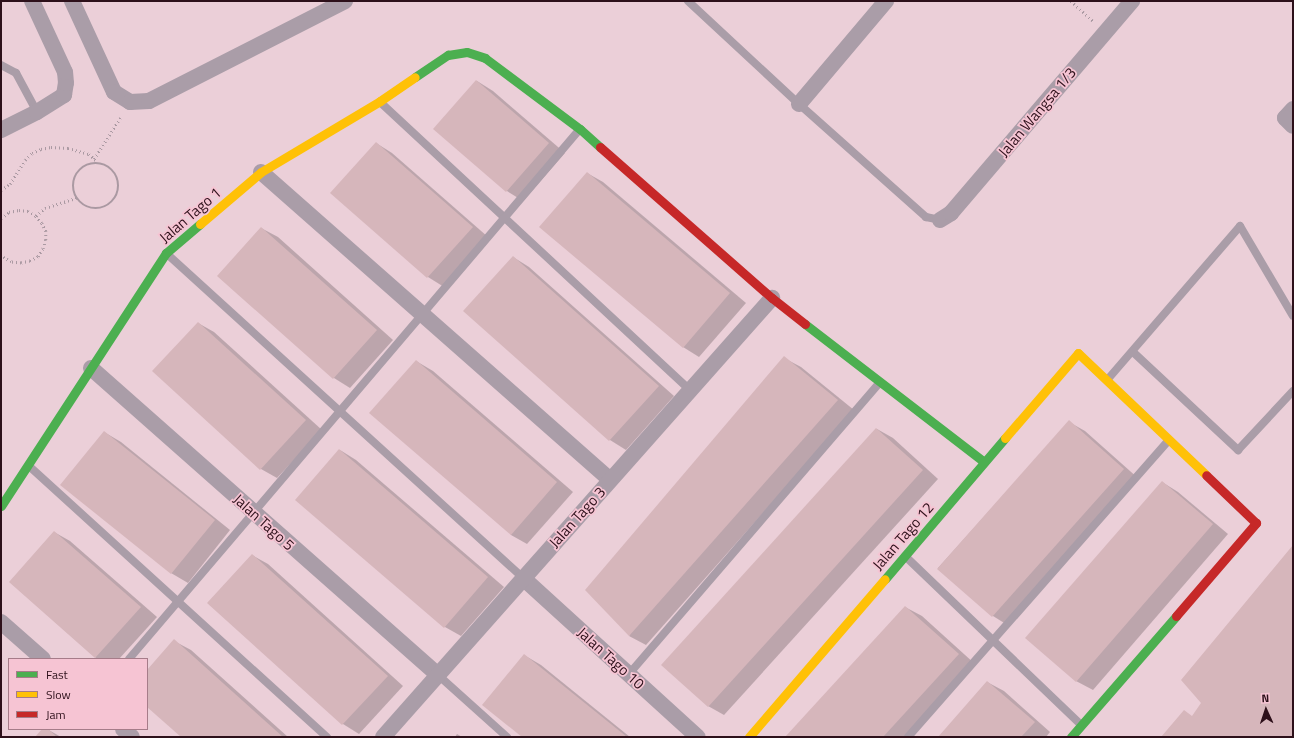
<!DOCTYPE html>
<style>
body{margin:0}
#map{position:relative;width:1294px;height:738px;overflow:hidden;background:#ebcfd8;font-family:"Titillium Web",sans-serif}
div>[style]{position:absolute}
.shadow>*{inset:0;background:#0003}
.building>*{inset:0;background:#d6b6bb}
.path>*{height:2.5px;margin-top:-1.25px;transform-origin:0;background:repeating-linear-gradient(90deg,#aa99a2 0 1px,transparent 0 4px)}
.path>.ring{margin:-1.25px;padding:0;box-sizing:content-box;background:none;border:2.5px solid #aa99a2;border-radius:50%}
.lane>*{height:8px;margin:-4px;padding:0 4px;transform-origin:4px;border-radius:4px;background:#aa9da8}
.street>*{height:16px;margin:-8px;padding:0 8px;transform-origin:8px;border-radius:8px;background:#aa9da8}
.fast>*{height:9px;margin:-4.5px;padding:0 4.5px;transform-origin:4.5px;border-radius:4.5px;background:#4caf50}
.slow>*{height:9px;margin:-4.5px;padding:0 4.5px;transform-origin:4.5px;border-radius:4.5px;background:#ffc107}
.jam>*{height:9px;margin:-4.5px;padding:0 4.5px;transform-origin:4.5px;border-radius:4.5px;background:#c62828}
span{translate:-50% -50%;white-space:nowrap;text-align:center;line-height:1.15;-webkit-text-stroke:3.5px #f6c4d3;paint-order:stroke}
.street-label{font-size:15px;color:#2d101a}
.frame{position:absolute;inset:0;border:2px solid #2d101a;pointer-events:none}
.legend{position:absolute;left:8px;top:658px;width:140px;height:72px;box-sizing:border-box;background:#f6c4d3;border:1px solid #a67c89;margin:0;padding:5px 7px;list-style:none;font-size:12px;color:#2d101a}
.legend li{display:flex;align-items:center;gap:8px;height:20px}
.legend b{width:20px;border:1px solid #a67c89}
.north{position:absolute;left:1246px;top:690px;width:40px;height:40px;-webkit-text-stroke:3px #f6c4d3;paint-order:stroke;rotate:357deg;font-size:11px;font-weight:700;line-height:16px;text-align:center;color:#2d101a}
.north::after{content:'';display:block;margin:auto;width:14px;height:18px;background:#2d101a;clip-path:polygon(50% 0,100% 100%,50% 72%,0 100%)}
</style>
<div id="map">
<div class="shadow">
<div style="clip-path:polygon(477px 81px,493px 91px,565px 153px,523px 201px,507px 191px,435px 129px)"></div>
<div style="clip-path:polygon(376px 143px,392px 153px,488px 237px,444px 287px,428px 277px,332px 193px)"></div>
<div style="clip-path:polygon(587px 173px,603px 182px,746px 303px,699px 357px,683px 347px)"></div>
<div style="clip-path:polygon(261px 228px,278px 237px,393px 340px,350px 388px,334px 378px,218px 276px)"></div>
<div style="clip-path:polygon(513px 257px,529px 267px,674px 396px,626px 450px,610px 440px,465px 311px)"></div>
<div style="clip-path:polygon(198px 323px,214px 332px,322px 430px,277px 478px,261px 469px)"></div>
<div style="clip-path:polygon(784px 358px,801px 367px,854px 410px,646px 645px,629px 636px)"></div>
<div style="clip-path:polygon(416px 361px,433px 371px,573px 492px,527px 544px,511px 535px)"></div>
<div style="clip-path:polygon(1069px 422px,1085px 431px,1139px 479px,1009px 626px,993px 616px,938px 568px)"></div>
<div style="clip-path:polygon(877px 429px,893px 438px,938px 479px,724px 715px,708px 706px)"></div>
<div style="clip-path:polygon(104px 432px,121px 442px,230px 530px,188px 583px,171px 573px)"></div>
<div style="clip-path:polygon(340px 450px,356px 460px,504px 587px,461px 636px,445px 627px)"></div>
<div style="clip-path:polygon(1162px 482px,1178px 492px,1228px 534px,1093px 690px,1076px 681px)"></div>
<div style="clip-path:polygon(54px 532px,70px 541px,157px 617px,119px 659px,96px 658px,10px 582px)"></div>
<div style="clip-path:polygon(252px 555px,268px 564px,403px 686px,359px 734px,343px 724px,208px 603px)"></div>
<div style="clip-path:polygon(905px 607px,922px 616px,975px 664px,908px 737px,787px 737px)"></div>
<div style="clip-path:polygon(174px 641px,191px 650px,288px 737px,182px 737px,147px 705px,147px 671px)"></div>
<div style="clip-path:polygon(524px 655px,541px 665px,630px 737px,523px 737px)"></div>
<div style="clip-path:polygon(987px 682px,1004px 691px,1050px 732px,1046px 737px,939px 737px)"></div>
<div style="clip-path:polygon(43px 729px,47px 729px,61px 737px,36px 737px)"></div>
<div style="clip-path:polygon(457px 734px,462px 737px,455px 737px)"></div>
</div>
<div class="building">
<div style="clip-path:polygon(476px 80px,549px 143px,506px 192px,433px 129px)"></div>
<div style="clip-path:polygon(376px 142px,473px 227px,427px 278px,330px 193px)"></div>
<div style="clip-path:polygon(587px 172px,730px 293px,683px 348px,539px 227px)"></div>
<div style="clip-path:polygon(261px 227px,377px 330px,333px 379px,217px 276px)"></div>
<div style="clip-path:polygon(513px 256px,659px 386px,609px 441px,463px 311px)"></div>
<div style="clip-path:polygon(198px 322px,306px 420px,260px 470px,152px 371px)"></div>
<div style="clip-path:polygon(784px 356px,838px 400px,629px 636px,585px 590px)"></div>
<div style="clip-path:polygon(416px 360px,557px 482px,511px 535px,369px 413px)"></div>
<div style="clip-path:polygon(1069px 420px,1124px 469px,992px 617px,937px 569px)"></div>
<div style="clip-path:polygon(876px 428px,923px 470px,708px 707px,661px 665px)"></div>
<div style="clip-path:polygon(104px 431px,215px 520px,171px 574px,60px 485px)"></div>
<div style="clip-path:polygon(339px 449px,488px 577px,444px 628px,295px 500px)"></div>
<div style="clip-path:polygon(1162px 481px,1213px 524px,1076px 682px,1025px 638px)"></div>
<div style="clip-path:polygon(54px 531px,141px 607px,95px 658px,9px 582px)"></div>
<div style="clip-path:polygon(1293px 545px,1293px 737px,1161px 737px,1184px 710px,1192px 716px,1201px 703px,1181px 680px)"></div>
<div style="clip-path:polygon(252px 554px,388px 676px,342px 725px,207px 603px)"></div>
<div style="clip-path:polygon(905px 606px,959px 654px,883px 737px,785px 737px)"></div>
<div style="clip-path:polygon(174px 639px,283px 737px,181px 737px,147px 707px,147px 670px)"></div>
<div style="clip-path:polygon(524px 654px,627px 737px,522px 737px,482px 705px)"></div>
<div style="clip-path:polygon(987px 681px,1035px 722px,1021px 737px,938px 737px)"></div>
<div style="clip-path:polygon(42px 729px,48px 729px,57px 737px,35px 737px)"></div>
</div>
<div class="path">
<div style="left:1071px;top:1px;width:30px;rotate:42deg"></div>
<div style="left:94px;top:159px;width:49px;rotate:-57.6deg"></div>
<div class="ring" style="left:73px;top:163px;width:43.5px;height:43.5px"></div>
<div style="left:1px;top:190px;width:11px;rotate:-34deg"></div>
<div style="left:10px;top:184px;width:28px;rotate:-58deg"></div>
<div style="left:25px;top:160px;width:10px;rotate:-45deg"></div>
<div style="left:32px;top:153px;width:10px;rotate:-24deg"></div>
<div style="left:41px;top:149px;width:10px;rotate:-11deg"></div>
<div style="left:51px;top:147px;width:17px;rotate:3deg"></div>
<div style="left:68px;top:148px;width:22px;rotate:16deg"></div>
<div style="left:89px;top:154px;width:12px;rotate:42deg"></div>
<div style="left:36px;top:216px;width:12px;rotate:-42deg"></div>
<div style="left:45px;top:208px;width:33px;rotate:-18deg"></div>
<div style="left:1px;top:218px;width:10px;rotate:-37deg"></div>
<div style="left:9px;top:212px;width:10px;rotate:-11deg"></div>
<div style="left:19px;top:210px;width:9px;rotate:6deg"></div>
<div style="left:28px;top:211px;width:9px;rotate:32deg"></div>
<div style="left:36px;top:216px;width:9px;rotate:49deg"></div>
<div style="left:42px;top:223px;width:9px;rotate:63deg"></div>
<div style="left:46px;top:231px;width:9px;rotate:90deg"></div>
<div style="left:46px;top:240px;width:9px;rotate:108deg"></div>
<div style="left:43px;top:249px;width:9px;rotate:122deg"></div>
<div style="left:38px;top:257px;width:9px;rotate:153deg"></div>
<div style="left:30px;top:261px;width:9px;rotate:167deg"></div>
<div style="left:21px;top:263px;width:10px;rotate:-174deg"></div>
<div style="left:11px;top:262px;width:12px;rotate:-149deg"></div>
</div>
<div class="lane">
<div style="left:688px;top:1px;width:151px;rotate:42.9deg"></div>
<div style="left:799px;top:104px;width:170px;rotate:41.7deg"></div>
<div style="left:926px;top:217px;width:14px;rotate:12deg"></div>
<div style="left:1px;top:65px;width:17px;rotate:28deg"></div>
<div style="left:16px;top:73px;width:44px;rotate:61.7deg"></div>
<div style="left:380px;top:102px;width:423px;rotate:42.9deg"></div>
<div style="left:166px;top:253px;width:483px;rotate:42.3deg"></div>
<div style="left:1133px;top:352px;width:144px;rotate:43deg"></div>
<div style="left:1238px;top:450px;width:81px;rotate:-47deg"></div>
<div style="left:1108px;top:379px;width:202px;rotate:-49.2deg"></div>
<div style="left:1240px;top:226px;width:104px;rotate:59.5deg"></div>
<div style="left:29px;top:466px;width:403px;rotate:42.3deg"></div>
<div style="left:905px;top:556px;width:244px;rotate:43.8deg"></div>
<div style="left:129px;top:659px;width:695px;rotate:-49.61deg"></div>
<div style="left:629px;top:674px;width:385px;rotate:-49.3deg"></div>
<div style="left:438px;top:675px;width:93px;rotate:41.9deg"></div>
<div style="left:908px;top:737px;width:395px;rotate:-48.7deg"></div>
</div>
<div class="street">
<div style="left:72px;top:1px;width:100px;rotate:65.2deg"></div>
<div style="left:114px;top:92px;width:19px;rotate:32deg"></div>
<div style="left:130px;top:102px;width:19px;rotate:-3deg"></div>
<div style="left:149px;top:101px;width:220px;rotate:-27deg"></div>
<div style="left:799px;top:104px;width:135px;rotate:-49.8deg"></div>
<div style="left:1293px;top:109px;width:12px;rotate:132deg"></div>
<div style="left:1285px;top:118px;width:11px;rotate:45deg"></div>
<div style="left:1px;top:130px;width:40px;rotate:-26.6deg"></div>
<div style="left:37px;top:112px;width:32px;rotate:-32deg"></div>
<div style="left:64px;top:95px;width:12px;rotate:-81deg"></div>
<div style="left:66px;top:83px;width:11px;rotate:-95deg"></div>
<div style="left:65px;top:72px;width:78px;rotate:-114.9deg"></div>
<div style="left:261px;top:172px;width:465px;rotate:41.4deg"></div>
<div style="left:940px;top:220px;width:13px;rotate:-32deg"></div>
<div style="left:951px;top:213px;width:279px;rotate:-49.5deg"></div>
<div style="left:91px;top:368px;width:463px;rotate:41.5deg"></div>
<div style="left:523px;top:578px;width:236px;rotate:42.3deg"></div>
<div style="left:1px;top:622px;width:56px;rotate:41.4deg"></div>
<div style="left:123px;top:729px;width:12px;rotate:42deg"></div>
<div style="left:383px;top:737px;width:587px;rotate:-48.46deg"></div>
</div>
<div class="fast">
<div style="left:415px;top:77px;width:40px;rotate:-34deg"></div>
<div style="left:448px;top:55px;width:19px;rotate:-9deg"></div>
<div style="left:467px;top:52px;width:19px;rotate:18deg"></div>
<div style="left:485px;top:58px;width:119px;rotate:36.8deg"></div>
<div style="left:580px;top:129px;width:27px;rotate:42deg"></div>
<div style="left:805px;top:324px;width:226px;rotate:37.6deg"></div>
<div style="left:1px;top:506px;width:302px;rotate:-56.9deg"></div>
<div style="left:166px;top:253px;width:45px;rotate:-40.5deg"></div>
<div style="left:885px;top:579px;width:185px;rotate:-49.6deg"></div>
<div style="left:1071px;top:737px;width:160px;rotate:-49deg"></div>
</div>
<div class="slow">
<div style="left:200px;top:224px;width:80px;rotate:-40.4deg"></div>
<div style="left:261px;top:172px;width:139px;rotate:-30.8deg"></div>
<div style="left:380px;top:101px;width:42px;rotate:-34.4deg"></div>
<div style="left:1005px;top:438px;width:112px;rotate:-49.3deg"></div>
<div style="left:1078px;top:353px;width:177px;rotate:43.6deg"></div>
<div style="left:749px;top:737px;width:208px;rotate:-49.3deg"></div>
</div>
<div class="jam">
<div style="left:600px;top:147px;width:229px;rotate:41.3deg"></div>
<div style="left:772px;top:298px;width:42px;rotate:38.2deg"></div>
<div style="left:1176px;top:616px;width:123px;rotate:-49.3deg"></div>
<div style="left:1256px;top:523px;width:69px;rotate:-136.2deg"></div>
</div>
<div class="street-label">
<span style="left:1037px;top:112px;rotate:-50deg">Jalan Wangsa 1/3</span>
<span style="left:190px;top:215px;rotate:-41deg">Jalan Tago 1</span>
<span style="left:577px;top:517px;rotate:-48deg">Jalan Tago 3</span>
<span style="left:264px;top:522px;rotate:42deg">Jalan Tago 5</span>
<span style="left:903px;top:536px;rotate:-49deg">Jalan Tago 12</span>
<span style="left:611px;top:658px;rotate:42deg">Jalan Tago 10</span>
</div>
<div class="frame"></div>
<ul class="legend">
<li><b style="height:5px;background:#4caf50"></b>Fast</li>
<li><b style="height:5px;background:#ffc107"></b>Slow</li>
<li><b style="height:5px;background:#c62828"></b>Jam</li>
</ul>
<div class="north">N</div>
</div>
